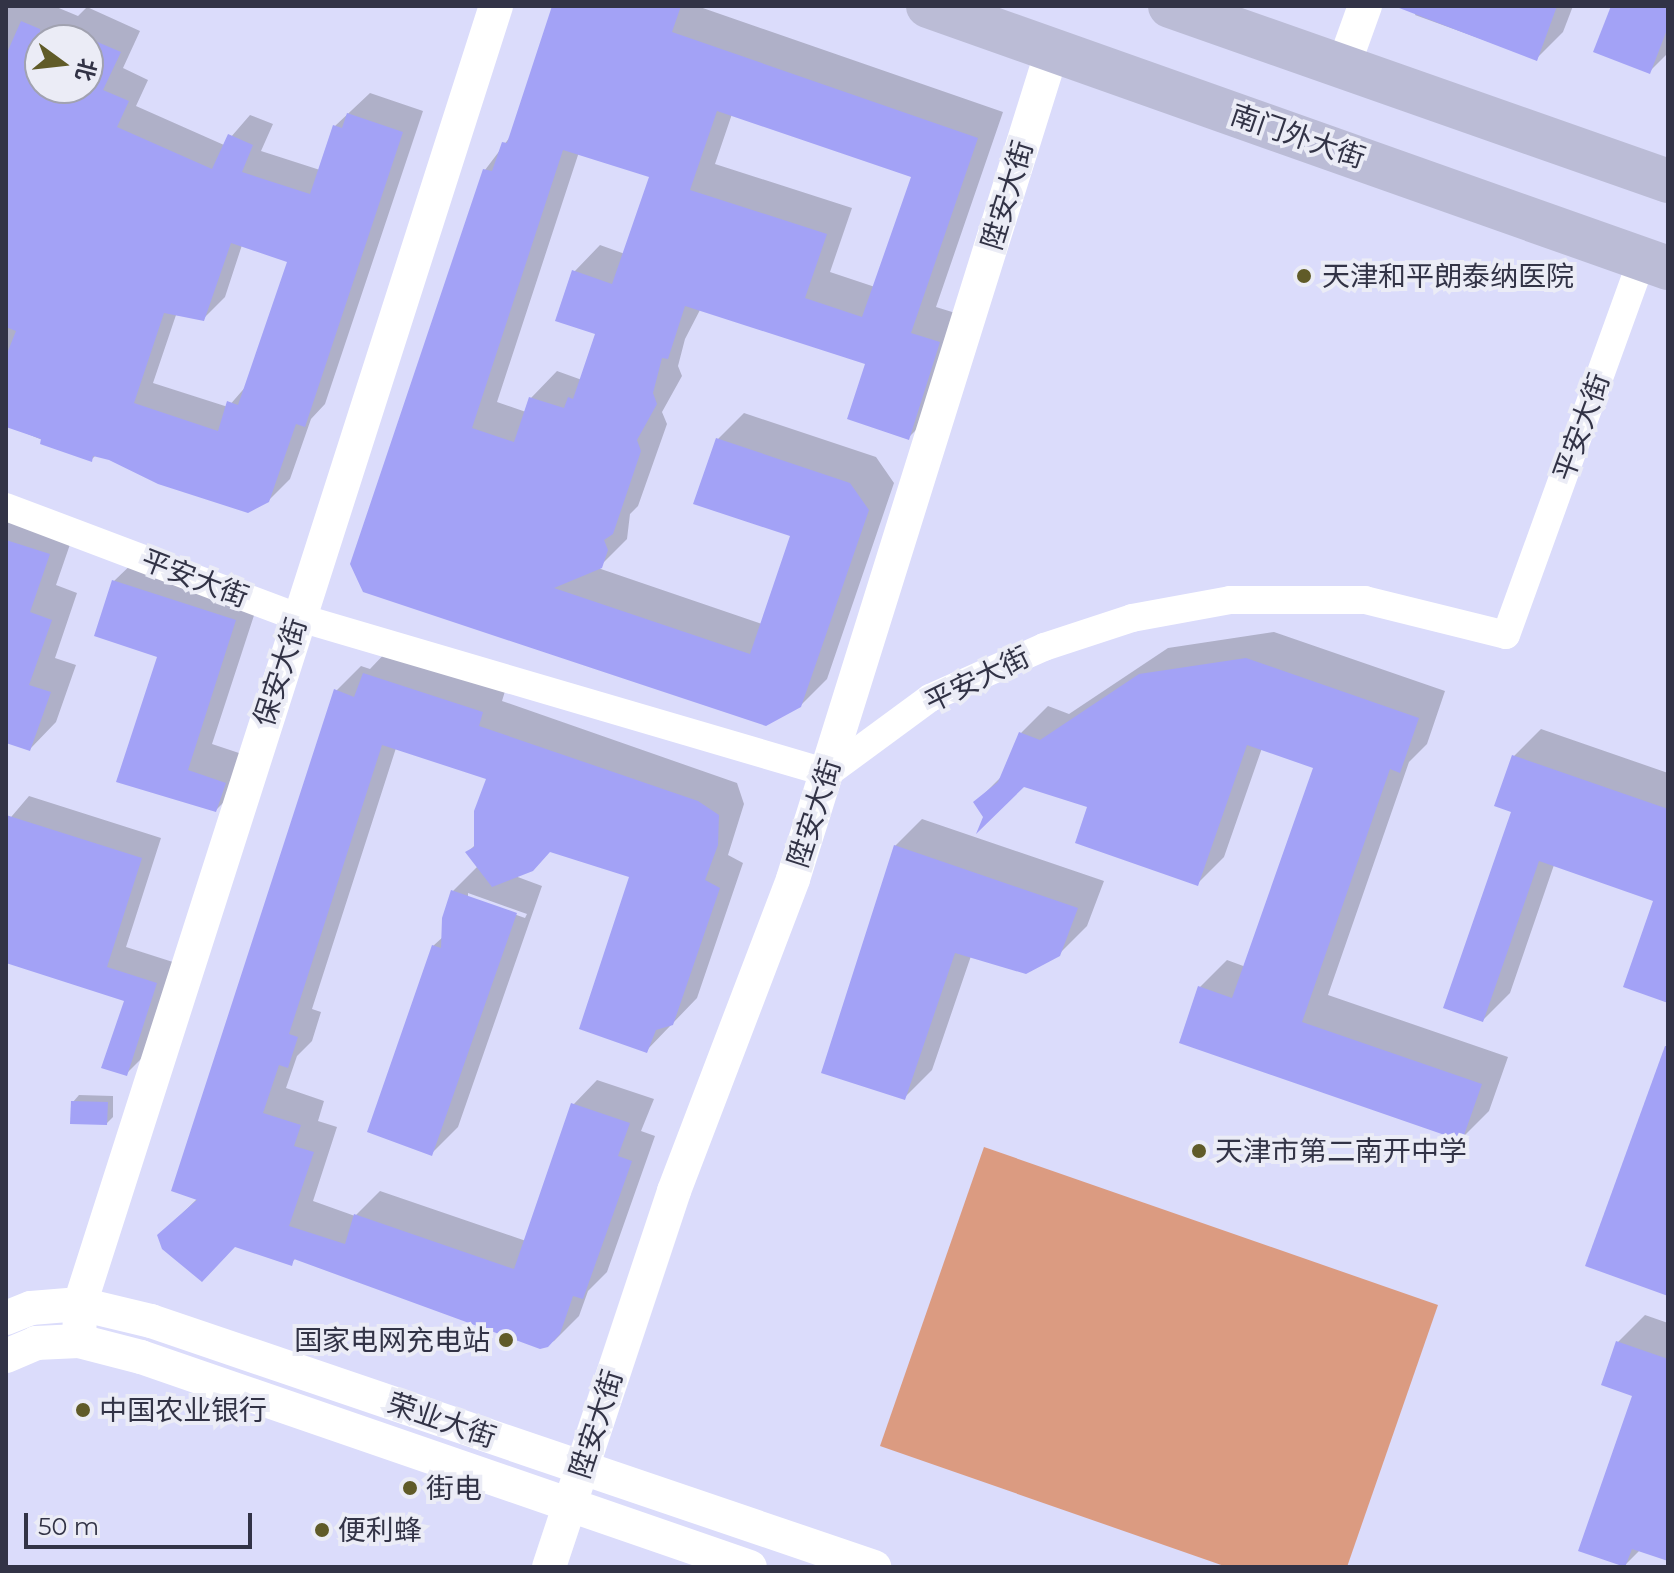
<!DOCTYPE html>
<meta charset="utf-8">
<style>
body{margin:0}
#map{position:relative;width:1674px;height:1573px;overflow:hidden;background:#dbdcfb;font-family:Montserrat,"Noto Sans SC",sans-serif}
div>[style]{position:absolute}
.green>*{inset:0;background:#db9b81}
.shadow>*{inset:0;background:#0003}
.building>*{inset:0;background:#a3a2f6}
.minor>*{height:28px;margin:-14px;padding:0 14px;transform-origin:14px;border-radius:14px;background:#fff}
.tertiary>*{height:34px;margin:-17px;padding:0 17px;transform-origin:17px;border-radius:17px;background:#fff}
.primary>*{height:44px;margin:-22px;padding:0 22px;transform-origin:22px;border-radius:22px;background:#bbbcd6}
.dots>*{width:22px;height:22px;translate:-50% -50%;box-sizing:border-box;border:4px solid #ebecf6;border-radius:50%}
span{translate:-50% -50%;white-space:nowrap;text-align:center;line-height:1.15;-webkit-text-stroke:8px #ebecf6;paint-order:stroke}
.street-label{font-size:28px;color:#323346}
.poi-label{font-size:28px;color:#323346}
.left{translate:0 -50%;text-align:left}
.right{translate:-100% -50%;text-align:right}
.frame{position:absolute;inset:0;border:8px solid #323346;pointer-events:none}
.north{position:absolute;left:24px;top:24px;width:80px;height:80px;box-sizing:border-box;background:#ebecf6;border:2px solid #a1a2b0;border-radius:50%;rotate:105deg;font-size:22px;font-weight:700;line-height:32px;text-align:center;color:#323346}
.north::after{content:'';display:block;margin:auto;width:28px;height:36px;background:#605b28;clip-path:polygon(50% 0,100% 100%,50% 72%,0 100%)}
.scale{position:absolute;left:24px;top:1513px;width:228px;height:36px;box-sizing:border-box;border:4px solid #323346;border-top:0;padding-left:10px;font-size:24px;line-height:28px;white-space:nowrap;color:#323346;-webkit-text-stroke:6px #ebecf6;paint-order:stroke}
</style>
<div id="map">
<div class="green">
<div style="clip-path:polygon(984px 1147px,1438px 1305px,1347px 1567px,1227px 1567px,880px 1446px)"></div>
</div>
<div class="shadow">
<div style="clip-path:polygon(evenodd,6px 6px,54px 6px,78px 16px,87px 7px,140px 31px,123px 68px,148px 80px,136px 106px,224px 145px,250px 115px,273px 124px,261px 151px,320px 170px,335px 126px,370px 93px,423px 111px,325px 404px,311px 419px,290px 479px,268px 501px,96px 455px,91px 460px,6px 425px,6px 6px,40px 40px,88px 40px,88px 88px,40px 88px,40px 40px,6px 6px,242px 245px,290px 260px,248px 384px,228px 407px,153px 383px,176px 315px,204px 318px,225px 297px,242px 245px)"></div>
<div style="clip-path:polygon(evenodd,554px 6px,697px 6px,1003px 112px,936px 307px,965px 316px,935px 411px,909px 437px,868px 363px,701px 308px,685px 339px,678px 366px,682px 376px,662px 412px,667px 424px,638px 506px,630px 514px,627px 539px,598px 568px,762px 624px,792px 535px,718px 439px,744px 413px,876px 457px,894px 483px,827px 679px,800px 706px,364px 590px,485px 170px,513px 133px,554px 6px,732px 114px,913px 176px,875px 287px,830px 272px,852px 208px,715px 164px,732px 114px,554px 6px,579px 152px,651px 176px,625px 254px,600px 245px,574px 272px,598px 333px,582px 380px,557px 371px,531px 398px,526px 412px,497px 402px,579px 152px)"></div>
<div style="clip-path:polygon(1419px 6px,1573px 6px,1563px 32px,1536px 59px,1415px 15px)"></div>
<div style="clip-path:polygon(1611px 6px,1668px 6px,1668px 53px,1650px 71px)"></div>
<div style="clip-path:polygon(6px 511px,76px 527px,56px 585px,77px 593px,55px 658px,76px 665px,56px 722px,30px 749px,6px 741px)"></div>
<div style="clip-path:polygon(140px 556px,261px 594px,212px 744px,251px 757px,242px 784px,216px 810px,119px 781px,160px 655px,114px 581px)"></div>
<div style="clip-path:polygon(1274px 632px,1445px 691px,1427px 744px,1409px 762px,1328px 995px,1508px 1057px,1489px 1111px,1462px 1138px,1200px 987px,1227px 960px,1246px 967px,1316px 767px,1262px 748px,1224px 857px,1197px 884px,1090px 806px,1024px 785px,985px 817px,976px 802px,1003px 775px,1021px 733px,1048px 706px,1069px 714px,1168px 648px)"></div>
<div style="clip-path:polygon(evenodd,389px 649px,506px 688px,502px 701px,737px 783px,744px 804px,728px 855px,743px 863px,697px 998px,646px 1051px,632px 876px,551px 850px,515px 876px,542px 886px,458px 1127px,431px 1154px,433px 946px,444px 936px,453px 891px,478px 866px,468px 852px,476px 844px,488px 778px,396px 748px,312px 1009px,321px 1012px,312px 1041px,297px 1056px,286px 1088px,324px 1101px,318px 1121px,337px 1127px,313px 1201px,355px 1216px,380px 1191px,526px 1241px,573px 1105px,597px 1080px,654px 1099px,641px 1131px,655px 1136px,607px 1272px,588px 1291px,579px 1316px,554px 1341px,540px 1347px,296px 1258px,291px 1263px,235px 1245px,160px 1235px,198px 1198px,336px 691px,361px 666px,370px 669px,389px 649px,468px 893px,527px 914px,525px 918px,468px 898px,468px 893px)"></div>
<div style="clip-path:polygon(1541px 729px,1668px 773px,1668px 1001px,1655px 900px,1554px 865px,1510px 993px,1483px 1020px,1514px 811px,1514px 756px)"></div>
<div style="clip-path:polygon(29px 796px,161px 838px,126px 947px,176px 963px,146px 1054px,126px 1074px,126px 1000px,6px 961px,6px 823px)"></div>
<div style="clip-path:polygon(922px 819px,1104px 881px,1087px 926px,1059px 954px,971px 956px,932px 1070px,905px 1097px,895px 846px)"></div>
<div style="clip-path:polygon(79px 1095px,113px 1096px,113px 1117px,107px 1123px,73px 1102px)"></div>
<div style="clip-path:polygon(1645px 1315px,1668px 1323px,1668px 1559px,1640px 1550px,1625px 1565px,1635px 1394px,1618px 1342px)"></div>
</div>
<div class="building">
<div style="clip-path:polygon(evenodd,552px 6px,681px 6px,672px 32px,978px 138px,911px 333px,940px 342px,909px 440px,847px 419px,865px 364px,685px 306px,668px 359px,662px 358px,653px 393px,657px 404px,637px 440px,641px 451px,613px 534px,604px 540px,608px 550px,602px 568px,554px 588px,750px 654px,790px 536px,693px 504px,716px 438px,850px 483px,869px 510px,801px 707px,766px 726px,363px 592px,350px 564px,483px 169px,492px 171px,502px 142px,507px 143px,552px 6px,717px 111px,911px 177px,862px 317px,805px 298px,827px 234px,690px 190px,717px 111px,552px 6px,563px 150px,649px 177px,612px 284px,572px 270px,555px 321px,595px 334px,573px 399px,568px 397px,564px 408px,529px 397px,514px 442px,472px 428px,563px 150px)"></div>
<div style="clip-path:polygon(1394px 6px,1557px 6px,1537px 61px)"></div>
<div style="clip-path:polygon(1611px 6px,1668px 6px,1668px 27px,1650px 74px,1593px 52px)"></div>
<div style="clip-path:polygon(evenodd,21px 21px,40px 29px,40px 88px,88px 88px,88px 38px,121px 52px,103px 90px,129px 101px,117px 127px,212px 169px,228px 134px,253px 145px,242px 172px,310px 194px,333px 125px,342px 128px,347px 113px,403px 132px,305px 427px,296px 424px,269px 502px,248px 513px,158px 484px,109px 460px,93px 456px,92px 462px,40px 444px,41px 439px,6px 427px,6px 356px,16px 331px,6px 327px,6px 55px,21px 21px,231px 243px,287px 262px,238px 405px,227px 401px,218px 431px,134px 403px,164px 313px,204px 321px,231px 243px)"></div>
<div style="clip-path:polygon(6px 540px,50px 554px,30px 612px,52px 620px,29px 685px,51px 692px,30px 751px,6px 743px)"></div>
<div style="clip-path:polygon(112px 580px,236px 620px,188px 770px,226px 783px,216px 812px,116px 782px,157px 657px,94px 636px)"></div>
<div style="clip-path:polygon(1246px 658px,1419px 718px,1400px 773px,1390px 769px,1302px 1022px,1482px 1084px,1462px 1141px,1179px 1043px,1198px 986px,1232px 998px,1313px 768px,1247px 745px,1198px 886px,1075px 843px,1087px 807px,1024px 787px,976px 834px,983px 817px,973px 802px,998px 782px,1019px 732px,1040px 740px,1139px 674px)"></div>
<div style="clip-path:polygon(363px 673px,483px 712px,479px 726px,698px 801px,719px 815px,718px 845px,705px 880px,720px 888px,673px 1025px,656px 1030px,647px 1053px,579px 1029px,629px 877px,550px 852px,533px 871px,492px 887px,465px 852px,474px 847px,474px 811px,486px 779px,382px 745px,289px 1034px,298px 1037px,288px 1068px,279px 1065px,263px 1113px,301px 1125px,294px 1146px,314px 1152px,289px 1226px,345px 1244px,354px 1214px,514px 1269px,571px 1103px,630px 1123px,618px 1156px,632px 1161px,583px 1299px,573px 1296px,560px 1334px,548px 1347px,540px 1349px,294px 1259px,292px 1266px,235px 1247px,202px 1282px,162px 1249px,157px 1235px,197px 1200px,171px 1191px,334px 689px,354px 697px)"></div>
<div style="clip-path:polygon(1512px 755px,1668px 809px,1668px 1003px,1623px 987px,1653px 901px,1539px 861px,1483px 1022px,1443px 1008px,1511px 812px,1494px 806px)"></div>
<div style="clip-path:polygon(6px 815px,142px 858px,107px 967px,157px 983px,127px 1076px,101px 1068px,124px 1001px,6px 963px)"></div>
<div style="clip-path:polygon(894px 845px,1078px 908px,1060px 956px,1026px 974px,955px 953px,905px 1100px,821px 1073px)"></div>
<div style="clip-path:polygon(451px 890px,517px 913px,432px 1156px,367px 1132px,432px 945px,441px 948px,442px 918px)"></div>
<div style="clip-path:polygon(1665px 1046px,1668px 1046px,1668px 1296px,1585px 1266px)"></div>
<div style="clip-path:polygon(71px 1101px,108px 1102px,107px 1125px,70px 1124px)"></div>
<div style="clip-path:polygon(1616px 1341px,1668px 1359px,1668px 1561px,1632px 1549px,1625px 1567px,1578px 1551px,1632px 1396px,1601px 1385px)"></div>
</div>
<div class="minor">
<div style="left:6px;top:507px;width:311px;rotate:20.7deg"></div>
<div style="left:297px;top:617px;width:553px;rotate:16.37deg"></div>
<div style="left:828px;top:773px;width:127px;rotate:-36.3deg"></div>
<div style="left:930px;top:698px;width:125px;rotate:-24.1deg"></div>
<div style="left:1044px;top:647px;width:93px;rotate:-18.2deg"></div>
<div style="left:1132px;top:618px;width:100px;rotate:-10.4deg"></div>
<div style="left:1230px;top:600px;width:135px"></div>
<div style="left:1365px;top:600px;width:145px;rotate:13.9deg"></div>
<div style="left:1506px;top:635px;width:400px;rotate:-70.1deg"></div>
</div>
<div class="tertiary">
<div style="left:1343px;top:67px;width:65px;rotate:-70.2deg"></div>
<div style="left:6px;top:1318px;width:27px;rotate:-22deg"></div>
<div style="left:31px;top:1308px;width:49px;rotate:-4.7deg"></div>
<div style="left:80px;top:1304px;width:73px;rotate:13.5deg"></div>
<div style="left:151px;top:1321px;width:764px;rotate:18.79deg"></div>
<div style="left:79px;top:1341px;width:37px;rotate:-88deg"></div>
<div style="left:80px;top:1304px;width:1363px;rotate:-72.23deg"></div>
<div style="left:6px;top:1356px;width:33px;rotate:-23deg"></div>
<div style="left:36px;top:1343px;width:43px;rotate:-2.7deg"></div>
<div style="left:79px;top:1341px;width:64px;rotate:14.5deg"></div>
<div style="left:141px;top:1357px;width:644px;rotate:19.03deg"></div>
<div style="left:549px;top:1567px;width:396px;rotate:-71.6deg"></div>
<div style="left:674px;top:1191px;width:334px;rotate:-69.1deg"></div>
<div style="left:793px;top:879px;width:868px;rotate:-72.63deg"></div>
</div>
<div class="primary">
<div style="left:928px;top:6px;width:785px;rotate:19.5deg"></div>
<div style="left:1170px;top:6px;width:528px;rotate:19.36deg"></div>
</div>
<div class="dots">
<div style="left:1304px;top:276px;background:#605b28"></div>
<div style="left:1199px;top:1151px;background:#605b28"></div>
<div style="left:506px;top:1340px;background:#605b28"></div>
<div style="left:83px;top:1410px;background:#605b28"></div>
<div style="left:410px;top:1488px;background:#605b28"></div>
<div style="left:322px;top:1530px;background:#605b28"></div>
</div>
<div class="street-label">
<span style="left:1298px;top:136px;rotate:19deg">南门外大街</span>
<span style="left:1007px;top:195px;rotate:-73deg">陞安大街</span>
<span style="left:1581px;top:427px;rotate:-70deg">平安大街</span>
<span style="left:195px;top:578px;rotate:21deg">平安大街</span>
<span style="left:280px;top:672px;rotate:-72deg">保安大街</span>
<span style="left:977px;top:679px;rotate:-26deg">平安大街</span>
<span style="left:814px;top:813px;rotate:-72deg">陞安大街</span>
<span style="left:442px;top:1420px;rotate:19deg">荣业大街</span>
<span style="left:596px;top:1424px;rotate:-72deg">陞安大街</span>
</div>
<div class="poi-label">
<span class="left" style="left:1322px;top:276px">天津和平朗泰纳医院</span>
<span class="left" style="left:1215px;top:1151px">天津市第二南开中学</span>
<span class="right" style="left:490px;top:1340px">国家电网充电站</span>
<span class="left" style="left:99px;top:1410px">中国农业银行</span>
<span class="left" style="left:426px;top:1488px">街电</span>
<span class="left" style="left:338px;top:1530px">便利蜂</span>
</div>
<div class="frame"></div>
<div class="north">北</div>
<div class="scale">50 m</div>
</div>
